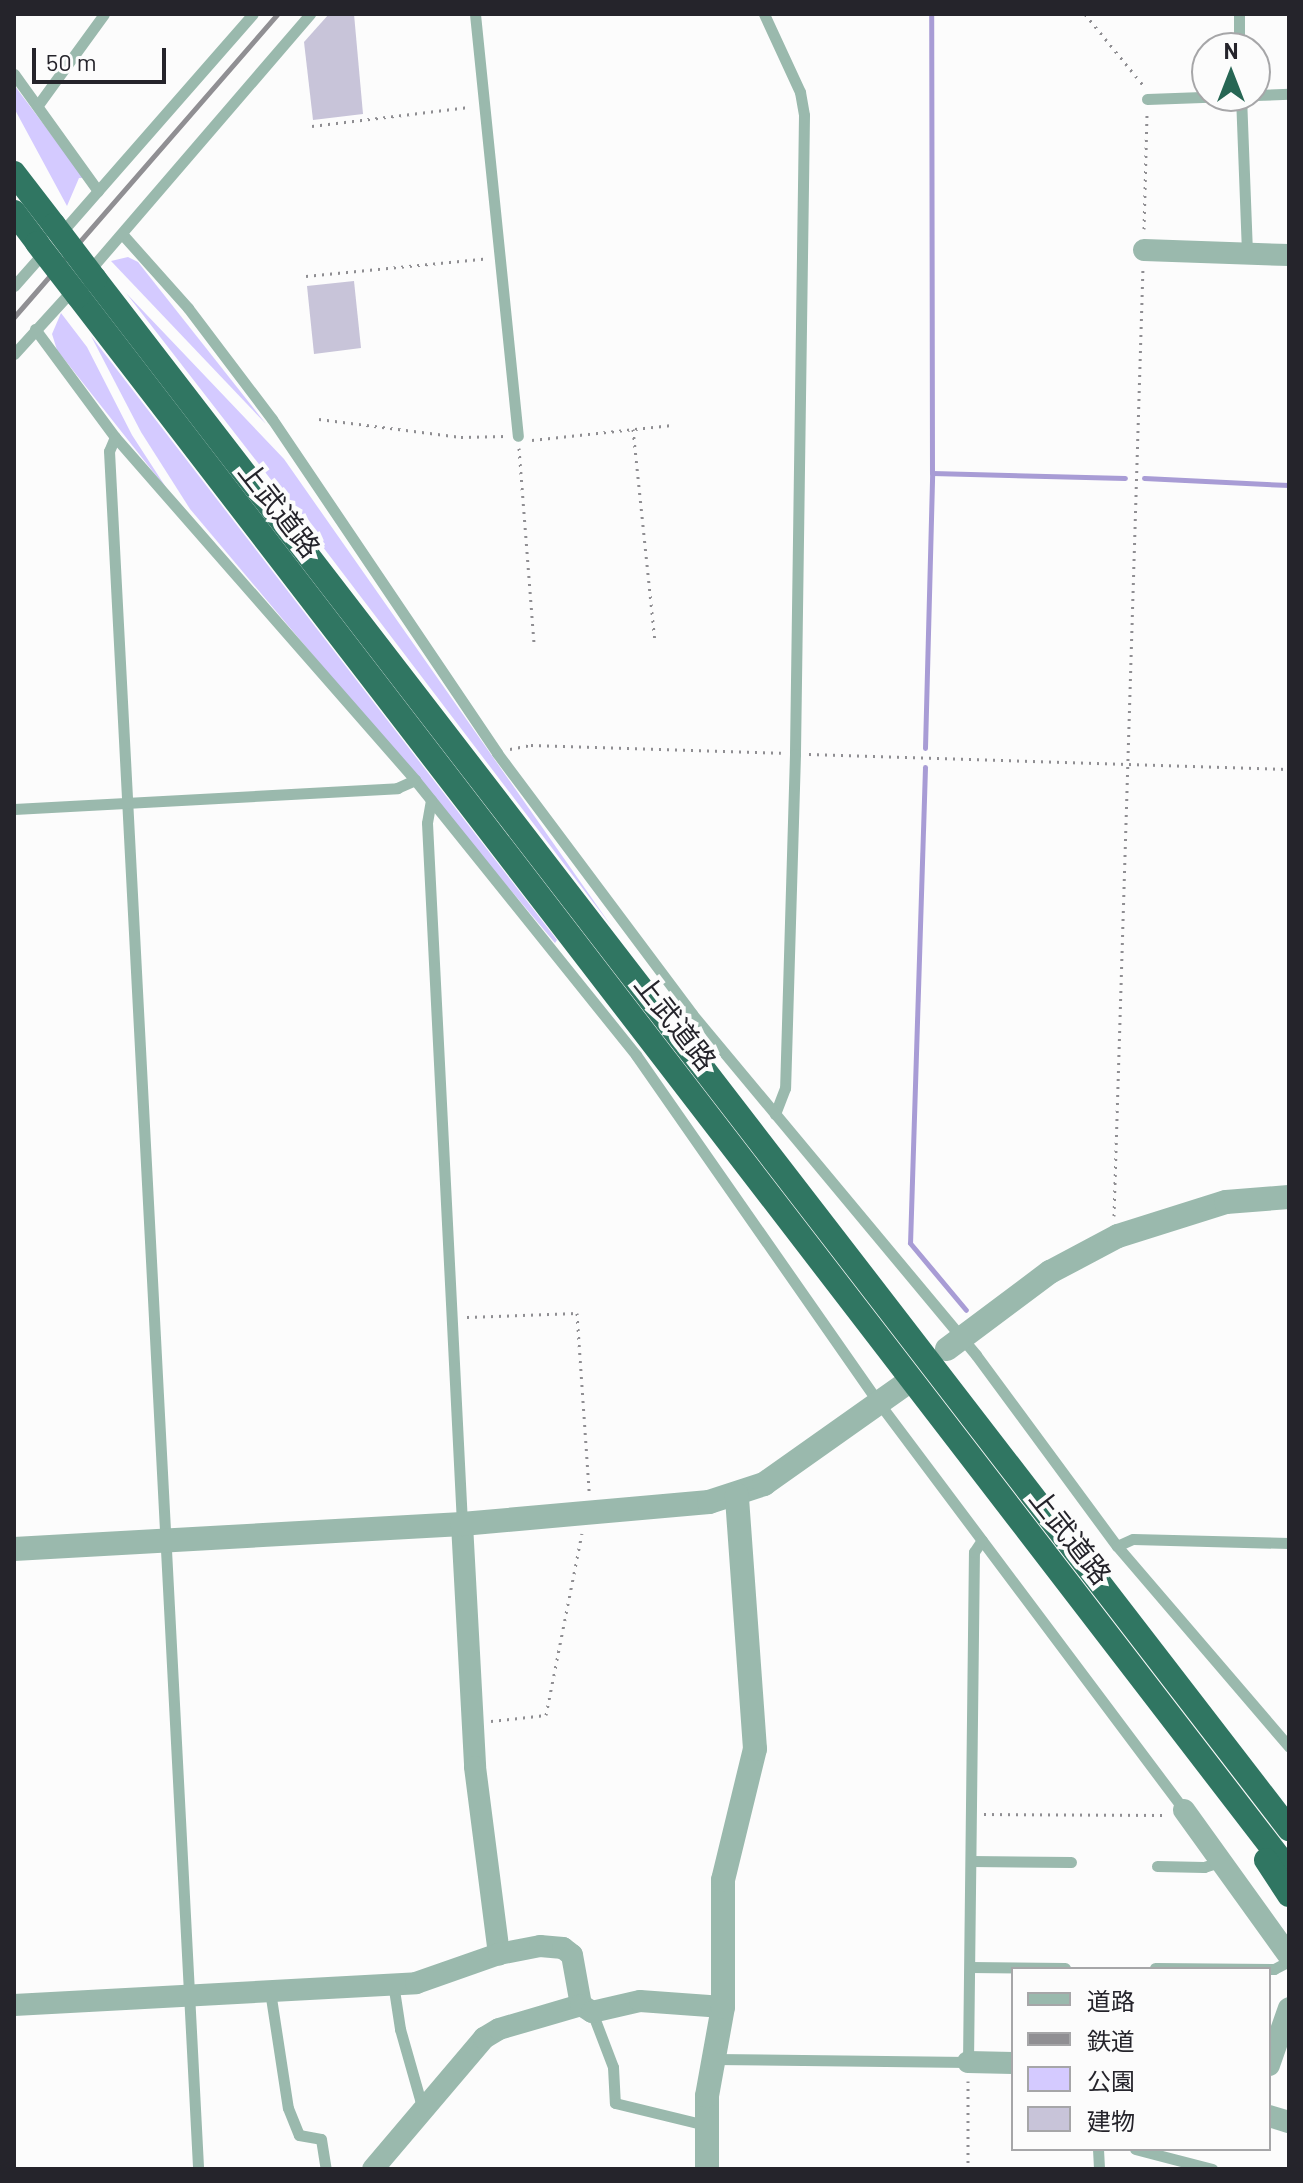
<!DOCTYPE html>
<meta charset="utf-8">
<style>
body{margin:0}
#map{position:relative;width:1303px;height:2183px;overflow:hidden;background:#fcfcfc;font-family:Barlow,"Noto Sans JP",sans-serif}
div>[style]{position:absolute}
.green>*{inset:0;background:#d4caff}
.stream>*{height:5px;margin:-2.5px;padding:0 2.5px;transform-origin:2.5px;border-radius:2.5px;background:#a89cd5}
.building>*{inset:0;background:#c8c4d9}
.path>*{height:3px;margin-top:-1.5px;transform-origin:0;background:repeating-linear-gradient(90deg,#8f8e92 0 2px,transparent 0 8px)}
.service>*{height:11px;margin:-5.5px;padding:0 5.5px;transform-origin:5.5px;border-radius:5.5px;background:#9ab9ad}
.minor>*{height:22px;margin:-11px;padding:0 11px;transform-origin:11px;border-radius:11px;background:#9ab9ad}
.tertiary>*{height:24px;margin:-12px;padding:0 12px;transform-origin:12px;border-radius:12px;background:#9ab9ad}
.trunk>*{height:24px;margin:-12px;padding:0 12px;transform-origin:12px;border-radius:12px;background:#307662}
.rail>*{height:5px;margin:-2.5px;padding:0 2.5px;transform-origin:2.5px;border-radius:2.5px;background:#908f93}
.trunk-bridge>*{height:24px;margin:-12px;padding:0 12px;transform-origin:12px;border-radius:12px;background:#307662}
span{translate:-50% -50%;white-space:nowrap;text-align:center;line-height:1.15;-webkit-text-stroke:8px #fcfcfc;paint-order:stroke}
.street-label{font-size:28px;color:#25242b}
.frame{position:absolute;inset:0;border:16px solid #25242b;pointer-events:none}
.legend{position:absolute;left:1011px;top:1967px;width:260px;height:184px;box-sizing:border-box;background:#fcfcfc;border:2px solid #a6a6a8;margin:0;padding:10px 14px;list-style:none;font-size:24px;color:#25242b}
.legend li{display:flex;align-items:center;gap:16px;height:40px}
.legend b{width:40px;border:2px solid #a6a6a8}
.north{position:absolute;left:1191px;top:32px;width:80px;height:80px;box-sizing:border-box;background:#fcfcfc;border:2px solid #a6a6a8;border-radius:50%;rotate:0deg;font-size:22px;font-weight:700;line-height:32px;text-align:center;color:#25242b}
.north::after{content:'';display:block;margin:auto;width:28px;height:36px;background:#276654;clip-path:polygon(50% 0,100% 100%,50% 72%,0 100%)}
.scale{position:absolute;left:32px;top:48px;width:134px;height:36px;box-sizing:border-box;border:4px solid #25242b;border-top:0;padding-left:10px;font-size:24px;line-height:28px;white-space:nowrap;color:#25242b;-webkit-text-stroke:6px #fcfcfc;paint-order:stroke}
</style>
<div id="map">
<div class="green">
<div style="clip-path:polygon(14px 85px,84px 178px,79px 178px,67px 206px,14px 108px)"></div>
<div style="clip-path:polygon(128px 257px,138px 262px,266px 424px,111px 261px)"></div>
<div style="clip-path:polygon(126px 293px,284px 459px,612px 927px,310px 530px)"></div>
<div style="clip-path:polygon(61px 313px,87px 347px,132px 435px,169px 492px,57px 350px,52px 334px)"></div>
<div style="clip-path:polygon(91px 336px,557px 940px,555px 943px,190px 509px,141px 432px)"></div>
</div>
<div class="stream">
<div style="left:932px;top:473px;width:193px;rotate:1.5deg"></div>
<div style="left:1144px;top:478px;width:145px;rotate:2.8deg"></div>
<div style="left:925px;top:748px;width:275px;rotate:-88.5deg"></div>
<div style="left:932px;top:473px;width:459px;rotate:-90.1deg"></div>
<div style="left:925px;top:767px;width:476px;rotate:91.8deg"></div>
<div style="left:910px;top:1243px;width:87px;rotate:50.1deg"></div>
</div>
<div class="building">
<div style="clip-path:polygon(329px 14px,354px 14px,363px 114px,313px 120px,304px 42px)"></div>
<div style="clip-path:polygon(354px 281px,361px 348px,314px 354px,307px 286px)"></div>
</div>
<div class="path">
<div style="left:1085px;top:14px;width:93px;rotate:50.7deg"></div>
<div style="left:312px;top:126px;width:158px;rotate:-6.9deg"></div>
<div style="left:1144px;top:229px;width:117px;rotate:-88.5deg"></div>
<div style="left:306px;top:276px;width:183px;rotate:-5.6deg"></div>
<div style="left:319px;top:419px;width:143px;rotate:7.2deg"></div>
<div style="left:461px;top:437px;width:45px;rotate:-1.3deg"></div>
<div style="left:633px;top:429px;width:214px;rotate:84.1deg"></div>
<div style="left:532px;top:440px;width:141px;rotate:-6.1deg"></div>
<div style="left:519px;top:448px;width:197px;rotate:85.6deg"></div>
<div style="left:510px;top:749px;width:21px;rotate:-11deg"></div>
<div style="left:531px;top:745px;width:250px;rotate:1.8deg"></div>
<div style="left:809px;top:754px;width:480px;rotate:1.8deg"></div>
<div style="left:1114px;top:1216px;width:948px;rotate:-88.25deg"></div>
<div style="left:467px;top:1317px;width:110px;rotate:-2.1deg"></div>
<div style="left:577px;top:1313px;width:178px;rotate:86.1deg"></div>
<div style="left:491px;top:1721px;width:55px;rotate:-6.2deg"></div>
<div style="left:546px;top:1715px;width:185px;rotate:-78.8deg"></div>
<div style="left:984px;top:1814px;width:181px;rotate:0.3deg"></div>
<div style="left:968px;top:2081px;width:88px;rotate:90deg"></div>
</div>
<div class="service">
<div style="left:475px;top:14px;width:424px;rotate:84.2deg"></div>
<div style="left:764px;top:14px;width:86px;rotate:65.2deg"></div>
<div style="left:800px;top:92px;width:23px;rotate:80deg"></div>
<div style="left:804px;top:115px;width:639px;rotate:90.81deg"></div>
<div style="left:795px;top:754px;width:334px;rotate:91.7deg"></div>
<div style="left:785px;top:1088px;width:28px;rotate:111deg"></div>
<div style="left:1239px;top:14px;width:34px;rotate:90deg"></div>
<div style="left:14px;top:74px;width:144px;rotate:54.3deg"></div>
<div style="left:1255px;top:95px;width:34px;rotate:-2deg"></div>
<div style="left:1241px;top:96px;width:157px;rotate:87.8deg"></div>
<div style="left:1147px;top:99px;width:83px;rotate:-2.1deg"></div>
<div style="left:38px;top:105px;width:112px;rotate:-54deg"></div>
<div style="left:61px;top:233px;width:291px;rotate:-48.8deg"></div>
<div style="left:123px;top:235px;width:98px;rotate:48.3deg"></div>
<div style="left:188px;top:308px;width:139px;rotate:52.9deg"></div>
<div style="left:272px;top:419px;width:403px;rotate:56deg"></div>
<div style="left:497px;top:753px;width:326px;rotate:53.2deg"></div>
<div style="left:692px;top:1014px;width:444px;rotate:50.2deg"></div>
<div style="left:976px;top:1355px;width:237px;rotate:53.6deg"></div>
<div style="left:1117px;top:1546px;width:265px;rotate:49.4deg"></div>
<div style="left:89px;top:271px;width:339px;rotate:-49.3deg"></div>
<div style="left:14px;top:286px;width:45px;rotate:-48.6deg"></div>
<div style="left:35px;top:329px;width:134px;rotate:53.5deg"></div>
<div style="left:115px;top:437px;width:456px;rotate:48.8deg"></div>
<div style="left:415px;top:780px;width:353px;rotate:51.2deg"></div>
<div style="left:636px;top:1055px;width:424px;rotate:55.1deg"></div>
<div style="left:879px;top:1403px;width:509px;rotate:53.15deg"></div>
<div style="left:14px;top:354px;width:91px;rotate:-47.7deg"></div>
<div style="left:115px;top:437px;width:15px;rotate:113deg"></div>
<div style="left:109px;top:451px;width:1720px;rotate:87.03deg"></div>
<div style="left:431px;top:800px;width:23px;rotate:100deg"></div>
<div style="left:427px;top:823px;width:702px;rotate:87.14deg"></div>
<div style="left:14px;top:809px;width:384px;rotate:-3.1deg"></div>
<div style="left:397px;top:788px;width:20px;rotate:-24deg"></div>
<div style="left:1117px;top:1546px;width:17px;rotate:-24deg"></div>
<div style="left:1133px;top:1539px;width:156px;rotate:1.5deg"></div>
<div style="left:971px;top:1861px;width:100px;rotate:0.6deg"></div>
<div style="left:1157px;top:1866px;width:47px;rotate:1.2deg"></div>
<div style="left:1204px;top:1867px;width:19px;rotate:-18deg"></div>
<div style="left:970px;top:1967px;width:95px;rotate:0.6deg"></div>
<div style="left:1155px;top:1968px;width:119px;rotate:0.5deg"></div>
<div style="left:1274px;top:1969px;width:17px;rotate:-28deg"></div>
<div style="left:393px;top:1983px;width:47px;rotate:81.3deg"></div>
<div style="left:400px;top:2029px;width:73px;rotate:74.1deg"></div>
<div style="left:420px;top:2099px;width:12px;rotate:48deg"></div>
<div style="left:270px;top:1991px;width:118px;rotate:81.3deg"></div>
<div style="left:288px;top:2108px;width:29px;rotate:68deg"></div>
<div style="left:299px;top:2135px;width:22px;rotate:10deg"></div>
<div style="left:321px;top:2139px;width:30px;rotate:81deg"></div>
<div style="left:592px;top:2012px;width:59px;rotate:69.1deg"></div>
<div style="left:613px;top:2067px;width:36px;rotate:87deg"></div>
<div style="left:615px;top:2103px;width:93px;rotate:13.7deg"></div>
<div style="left:715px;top:2059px;width:253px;rotate:0.7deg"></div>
<div style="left:968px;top:2062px;width:510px;rotate:-89.33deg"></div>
<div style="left:974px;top:1552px;width:14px;rotate:-56deg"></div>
<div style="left:1098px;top:2149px;width:20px;rotate:87deg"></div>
<div style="left:1135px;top:2149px;width:80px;rotate:14.6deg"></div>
</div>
<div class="minor">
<div style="left:1144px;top:250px;width:145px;rotate:2deg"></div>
<div style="left:462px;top:1524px;width:243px;rotate:86.9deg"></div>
<div style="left:475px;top:1767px;width:189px;rotate:82.7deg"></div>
<div style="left:1184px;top:1810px;width:180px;rotate:54.3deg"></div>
<div style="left:14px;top:2005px;width:403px;rotate:-3.1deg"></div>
<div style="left:416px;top:1983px;width:88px;rotate:-19.3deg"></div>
<div style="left:499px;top:1954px;width:42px;rotate:-11deg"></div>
<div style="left:540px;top:1946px;width:23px;rotate:5deg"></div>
<div style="left:563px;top:1948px;width:11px;rotate:38deg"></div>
<div style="left:572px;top:1955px;width:51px;rotate:79.8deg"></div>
<div style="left:968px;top:2062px;width:45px;rotate:1.3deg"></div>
<div style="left:1269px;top:2065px;width:60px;rotate:-70.7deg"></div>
<div style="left:1269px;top:2116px;width:21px;rotate:17deg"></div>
<div style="left:373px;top:2169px;width:172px;rotate:-49.7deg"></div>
<div style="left:484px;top:2038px;width:17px;rotate:-31deg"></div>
<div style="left:499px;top:2029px;width:85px;rotate:-16.3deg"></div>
<div style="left:581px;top:2005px;width:13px;rotate:32deg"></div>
<div style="left:592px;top:2012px;width:49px;rotate:-12.9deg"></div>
<div style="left:640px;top:2001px;width:83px;rotate:4.1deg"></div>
</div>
<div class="tertiary">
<div style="left:947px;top:1349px;width:129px;rotate:-36.8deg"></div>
<div style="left:1050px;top:1272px;width:77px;rotate:-27.9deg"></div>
<div style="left:1118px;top:1236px;width:113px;rotate:-17.5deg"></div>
<div style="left:1226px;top:1202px;width:63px;rotate:-4.5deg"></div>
<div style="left:14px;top:1549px;width:449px;rotate:-3.2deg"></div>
<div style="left:462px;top:1524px;width:248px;rotate:-5.1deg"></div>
<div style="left:709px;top:1502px;width:58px;rotate:-18.1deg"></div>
<div style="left:764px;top:1484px;width:168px;rotate:-35.3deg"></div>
<div style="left:707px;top:2169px;width:73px;rotate:-90deg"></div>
<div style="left:707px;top:2096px;width:90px;rotate:-79.8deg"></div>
<div style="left:723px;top:2007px;width:127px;rotate:-90deg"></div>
<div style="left:723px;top:1880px;width:135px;rotate:-76.3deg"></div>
<div style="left:755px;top:1749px;width:255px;rotate:-94.1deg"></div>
</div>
<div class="trunk">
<div style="left:14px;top:173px;width:66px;rotate:52.4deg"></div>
<div style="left:14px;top:212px;width:39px;rotate:53deg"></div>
<div style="left:95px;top:279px;width:1957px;rotate:52.39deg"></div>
<div style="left:78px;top:296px;width:1986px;rotate:52.43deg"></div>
<div style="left:1266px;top:1860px;width:42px;rotate:56.7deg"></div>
</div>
<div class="rail">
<div style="left:14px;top:317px;width:401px;rotate:-49deg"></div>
</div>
<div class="trunk-bridge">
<div style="left:54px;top:225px;width:68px;rotate:52.8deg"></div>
<div style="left:37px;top:243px;width:67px;rotate:52.3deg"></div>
</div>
<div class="street-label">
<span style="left:280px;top:509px;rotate:52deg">上武道路</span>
<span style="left:676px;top:1022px;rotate:52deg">上武道路</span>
<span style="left:1071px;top:1536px;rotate:52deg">上武道路</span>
</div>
<div class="frame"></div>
<ul class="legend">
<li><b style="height:10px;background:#9ab9ad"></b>道路</li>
<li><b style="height:10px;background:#908f93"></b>鉄道</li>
<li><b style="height:22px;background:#d4caff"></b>公園</li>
<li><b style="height:22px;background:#c8c4d9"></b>建物</li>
</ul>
<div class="north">N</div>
<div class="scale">50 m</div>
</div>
